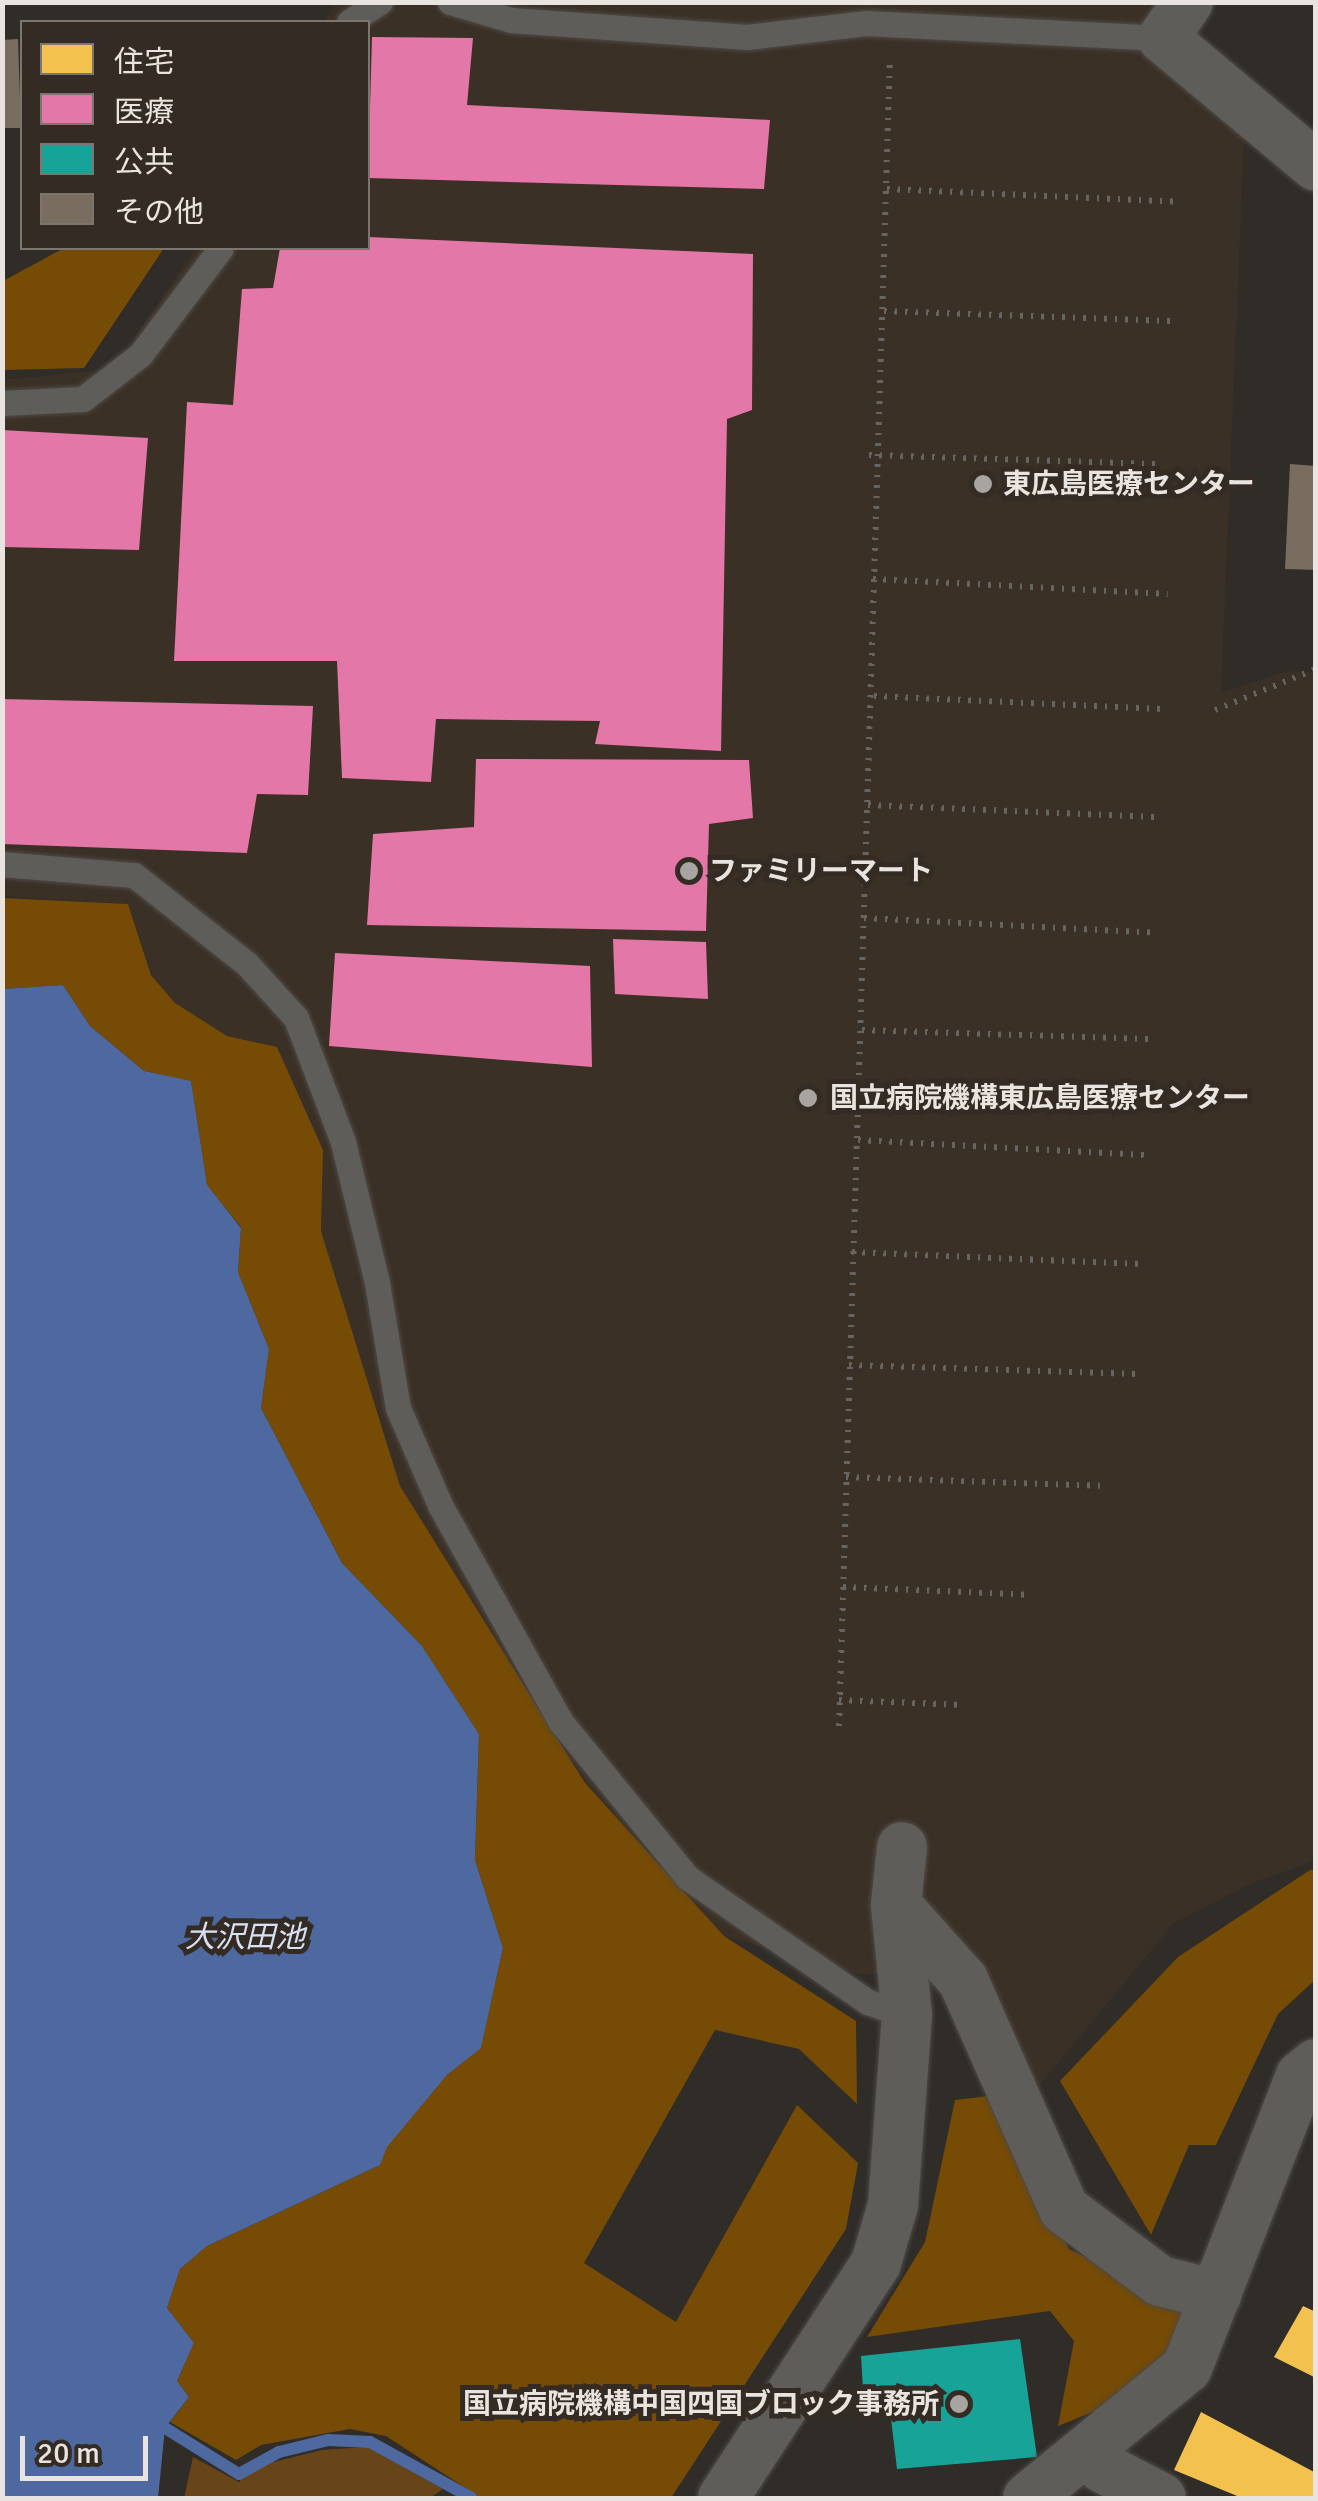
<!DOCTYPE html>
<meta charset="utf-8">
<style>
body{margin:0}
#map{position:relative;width:1318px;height:2501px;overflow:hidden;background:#302c28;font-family:Signika,"Noto Sans JP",sans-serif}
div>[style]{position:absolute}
.built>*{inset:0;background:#3b3025}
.green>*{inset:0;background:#674518}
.forest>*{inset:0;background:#754b05}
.water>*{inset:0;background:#4e68a0}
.homes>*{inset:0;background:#f2c14e}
.health>*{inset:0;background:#e377a8}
.public>*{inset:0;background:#17a398}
.stream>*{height:12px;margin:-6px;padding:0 6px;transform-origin:6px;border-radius:6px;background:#4e68a0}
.building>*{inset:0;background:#796d5f}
.path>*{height:6px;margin-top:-3px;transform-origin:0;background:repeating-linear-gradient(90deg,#676562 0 2.5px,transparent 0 10.5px)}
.roads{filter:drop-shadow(0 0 2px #4e4a47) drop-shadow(0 0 2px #4e4a47)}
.service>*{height:25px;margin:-12.5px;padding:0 12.5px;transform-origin:12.5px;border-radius:12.5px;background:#5f5d59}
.minor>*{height:50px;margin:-25px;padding:0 25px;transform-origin:25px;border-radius:25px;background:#5f5d59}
.dots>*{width:28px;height:28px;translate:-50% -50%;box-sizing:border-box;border:5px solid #342c24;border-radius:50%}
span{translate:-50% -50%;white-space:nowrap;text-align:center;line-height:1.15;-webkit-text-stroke:10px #342c24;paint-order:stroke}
.poi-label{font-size:28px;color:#e9e4df;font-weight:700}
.left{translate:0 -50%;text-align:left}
.right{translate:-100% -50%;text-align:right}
.water-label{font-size:30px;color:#d8e1f4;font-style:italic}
.frame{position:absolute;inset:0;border:5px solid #e9e4df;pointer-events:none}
.legend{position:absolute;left:20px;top:20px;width:350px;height:230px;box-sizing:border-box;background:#342c24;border:2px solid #7c766f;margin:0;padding:12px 18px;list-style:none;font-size:30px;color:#e9e4df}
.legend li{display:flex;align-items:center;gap:20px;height:50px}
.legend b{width:50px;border:2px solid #7c766f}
.scale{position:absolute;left:20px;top:2436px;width:128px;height:45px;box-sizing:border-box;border:5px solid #e9e4df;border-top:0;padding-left:12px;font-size:30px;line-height:35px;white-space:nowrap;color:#e9e4df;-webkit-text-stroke:8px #342c24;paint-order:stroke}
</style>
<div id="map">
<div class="built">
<div style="clip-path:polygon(337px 3px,1175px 3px,1158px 16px,1246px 92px,1221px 693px,1286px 671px,1315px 672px,1315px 1861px,1257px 1881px,1174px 1923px,1033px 2093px,980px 1980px,859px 1974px,724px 1936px,585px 1783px,400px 1486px,321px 1230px,323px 1150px,277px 1047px,227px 1036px,175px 1003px,152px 975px,128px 904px,3px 896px,2px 380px,113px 369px,196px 248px,368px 248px,368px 22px,323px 22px)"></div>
</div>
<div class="green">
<div style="clip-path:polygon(367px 2447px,443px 2489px,430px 2498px,184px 2498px,193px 2457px,239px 2482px,253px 2467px,322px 2450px)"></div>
</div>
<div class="forest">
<div style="clip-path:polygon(64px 248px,164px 248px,84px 368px,3px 370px,3px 281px)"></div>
<div style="clip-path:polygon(3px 898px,128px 904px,151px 975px,175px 1003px,227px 1036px,277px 1047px,323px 1150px,321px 1231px,400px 1486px,585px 1783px,724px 1936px,856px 2021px,857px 2104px,799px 2049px,715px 2030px,584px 2263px,676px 2322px,797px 2105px,858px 2163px,846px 2229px,671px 2498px,481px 2498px,386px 2436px,350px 2429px,261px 2445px,236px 2460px,170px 2422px,189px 2397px,177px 2381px,194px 2343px,167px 2308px,180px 2269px,207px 2246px,380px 2165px,386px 2147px,447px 2075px,481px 2047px,503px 1948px,475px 1860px,479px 1734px,422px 1646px,342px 1563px,261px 1408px,269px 1349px,238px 1272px,241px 1227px,207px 1186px,191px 1082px,144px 1071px,90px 1026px,63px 985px,3px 989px)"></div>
<div style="clip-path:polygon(1310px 1870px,1315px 1870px,1315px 1980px,1278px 2014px,1216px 2145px,1189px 2145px,1151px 2235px,1060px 2081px,1178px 1957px)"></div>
<div style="clip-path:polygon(989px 2096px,1069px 2249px,1181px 2303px,1189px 2320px,1170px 2360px,1110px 2405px,1058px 2426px,1074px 2341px,1050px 2311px,867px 2337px,925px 2242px,955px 2100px)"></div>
</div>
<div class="water">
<div style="clip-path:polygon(63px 985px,90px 1026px,144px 1071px,191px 1081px,207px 1185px,241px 1228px,238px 1272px,269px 1349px,261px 1408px,342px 1563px,422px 1646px,479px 1734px,475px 1860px,503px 1948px,481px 2048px,447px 2075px,387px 2147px,380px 2165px,207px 2246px,180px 2269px,167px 2308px,194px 2343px,177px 2381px,189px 2397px,165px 2428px,158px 2498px,3px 2498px,2px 989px)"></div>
</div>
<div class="homes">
<div style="clip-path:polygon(1303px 2306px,1316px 2312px,1316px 2378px,1274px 2357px)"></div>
<div style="clip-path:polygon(1201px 2412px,1316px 2473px,1314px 2498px,1242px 2498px,1174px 2470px)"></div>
</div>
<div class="health">
<div style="clip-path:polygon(372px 37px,473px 38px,467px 105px,770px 120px,764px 189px,368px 178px)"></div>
<div style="clip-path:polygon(368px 237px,753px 254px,752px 410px,727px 419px,721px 751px,595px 744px,600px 721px,436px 719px,431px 782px,342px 778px,337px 661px,174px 661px,187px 402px,233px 405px,242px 289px,273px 288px,280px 248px,368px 248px)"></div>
<div style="clip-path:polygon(2px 430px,148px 438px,139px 550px,2px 547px)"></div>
<div style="clip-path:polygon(2px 699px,313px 706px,308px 795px,257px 794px,247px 853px,2px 844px)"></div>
<div style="clip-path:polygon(476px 759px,749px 760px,753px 818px,709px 824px,706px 931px,367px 925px,373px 834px,474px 827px)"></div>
<div style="clip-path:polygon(613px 939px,706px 942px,708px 999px,615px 994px)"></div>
<div style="clip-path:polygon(335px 953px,590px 966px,592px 1067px,329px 1046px)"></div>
</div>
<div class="public">
<div style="clip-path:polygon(1020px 2339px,1037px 2457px,897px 2469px,889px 2402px,864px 2406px,861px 2356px)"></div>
</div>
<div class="stream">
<div style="left:165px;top:2428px;width:87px;rotate:31.9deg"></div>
<div style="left:239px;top:2474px;width:46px;rotate:-28.8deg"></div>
<div style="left:279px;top:2452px;width:50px;rotate:-13.8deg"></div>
<div style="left:328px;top:2440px;width:42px;rotate:2.7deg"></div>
<div style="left:370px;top:2442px;width:116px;rotate:28.8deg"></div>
</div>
<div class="building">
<div style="clip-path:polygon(18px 39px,21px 128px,2px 128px,2px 40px)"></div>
<div style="clip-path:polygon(1290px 464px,1316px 466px,1316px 570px,1285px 569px)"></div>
</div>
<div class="path">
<div style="left:887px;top:189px;width:292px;rotate:2.5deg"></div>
<div style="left:884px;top:311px;width:293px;rotate:2deg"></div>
<div style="left:869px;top:455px;width:291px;rotate:1.8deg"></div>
<div style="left:873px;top:579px;width:295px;rotate:2.9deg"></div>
<div style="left:874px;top:696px;width:289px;rotate:2.6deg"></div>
<div style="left:1215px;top:710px;width:109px;rotate:-22.1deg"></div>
<div style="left:868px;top:805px;width:287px;rotate:2.4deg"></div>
<div style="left:864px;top:918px;width:293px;rotate:2.9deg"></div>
<div style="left:862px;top:1030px;width:287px;rotate:1.8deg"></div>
<div style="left:858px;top:1140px;width:287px;rotate:3deg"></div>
<div style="left:852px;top:1252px;width:289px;rotate:2.4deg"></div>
<div style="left:849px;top:1365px;width:289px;rotate:1.8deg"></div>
<div style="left:846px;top:1477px;width:254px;rotate:2deg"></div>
<div style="left:843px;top:1587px;width:189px;rotate:2.4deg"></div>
<div style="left:839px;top:1700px;width:125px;rotate:2.3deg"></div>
<div style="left:839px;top:1726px;width:1666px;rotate:-88.25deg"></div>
</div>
<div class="roads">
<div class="service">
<div style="left:450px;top:2px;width:64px;rotate:16.4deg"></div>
<div style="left:511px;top:20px;width:237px;rotate:4.1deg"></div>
<div style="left:747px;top:37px;width:120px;rotate:-6.7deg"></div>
<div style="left:866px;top:23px;width:297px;rotate:2.9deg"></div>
<div style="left:349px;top:22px;width:37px;rotate:-33deg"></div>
<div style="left:2px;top:403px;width:81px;rotate:-2.8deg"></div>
<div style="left:83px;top:399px;width:72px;rotate:-37.7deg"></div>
<div style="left:140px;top:355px;width:134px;rotate:-52.9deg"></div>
<div style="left:2px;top:864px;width:132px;rotate:4.8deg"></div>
<div style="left:134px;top:875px;width:142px;rotate:38.2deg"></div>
<div style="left:246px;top:963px;width:74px;rotate:47.7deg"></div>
<div style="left:296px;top:1018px;width:133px;rotate:69.2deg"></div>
<div style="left:343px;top:1142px;width:145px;rotate:76.4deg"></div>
<div style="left:377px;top:1283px;width:127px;rotate:80.5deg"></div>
<div style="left:398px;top:1408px;width:106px;rotate:66.6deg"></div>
<div style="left:440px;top:1505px;width:248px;rotate:60.9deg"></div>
<div style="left:561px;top:1722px;width:201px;rotate:50.9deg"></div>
<div style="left:688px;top:1878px;width:219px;rotate:34.6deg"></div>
<div style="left:868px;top:2002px;width:41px;rotate:19.7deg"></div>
</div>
<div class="minor">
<div style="left:1188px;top:2px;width:44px;rotate:124.8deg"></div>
<div style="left:1163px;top:38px;width:199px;rotate:39.9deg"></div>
<div style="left:896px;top:1905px;width:101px;rotate:48.2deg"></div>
<div style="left:963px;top:1980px;width:250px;rotate:66.2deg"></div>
<div style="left:1064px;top:2209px;width:120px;rotate:36.9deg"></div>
<div style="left:1160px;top:2281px;width:58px;rotate:14deg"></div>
<div style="left:1091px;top:2448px;width:23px;rotate:59deg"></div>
<div style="left:1103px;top:2468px;width:65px;rotate:27.3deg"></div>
<div style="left:723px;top:2498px;width:280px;rotate:-56.9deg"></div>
<div style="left:876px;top:2263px;width:60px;rotate:-73.7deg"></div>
<div style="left:893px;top:2205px;width:190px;rotate:-85.8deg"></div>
<div style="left:907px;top:2016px;width:112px;rotate:-95.7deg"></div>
<div style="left:896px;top:1905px;width:58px;rotate:-84.1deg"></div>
<div style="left:1028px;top:2498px;width:205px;rotate:-39.3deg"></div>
<div style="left:1187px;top:2368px;width:313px;rotate:-68.7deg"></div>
<div style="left:1301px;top:2076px;width:19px;rotate:-39deg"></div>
</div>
</div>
<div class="dots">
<div style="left:983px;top:484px;background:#a8a49f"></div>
<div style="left:689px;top:871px;background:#a8a49f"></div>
<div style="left:808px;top:1098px;background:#a8a49f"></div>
<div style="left:959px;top:2404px;background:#a8a49f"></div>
</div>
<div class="poi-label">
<span class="left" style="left:1003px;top:484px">東広島医療センター</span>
<span class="left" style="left:709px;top:871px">ファミリーマート</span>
<span class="left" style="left:830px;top:1098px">国立病院機構東広島医療センター</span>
<span class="right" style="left:939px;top:2404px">国立病院機構中国四国ブロック事務所</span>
</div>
<div class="water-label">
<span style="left:245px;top:1938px">大沢田池</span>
</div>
<div class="frame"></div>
<ul class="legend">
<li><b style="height:28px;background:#f2c14e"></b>住宅</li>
<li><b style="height:28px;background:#e377a8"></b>医療</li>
<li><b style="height:28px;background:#17a398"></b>公共</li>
<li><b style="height:28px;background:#796d5f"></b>その他</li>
</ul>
<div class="scale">20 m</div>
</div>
